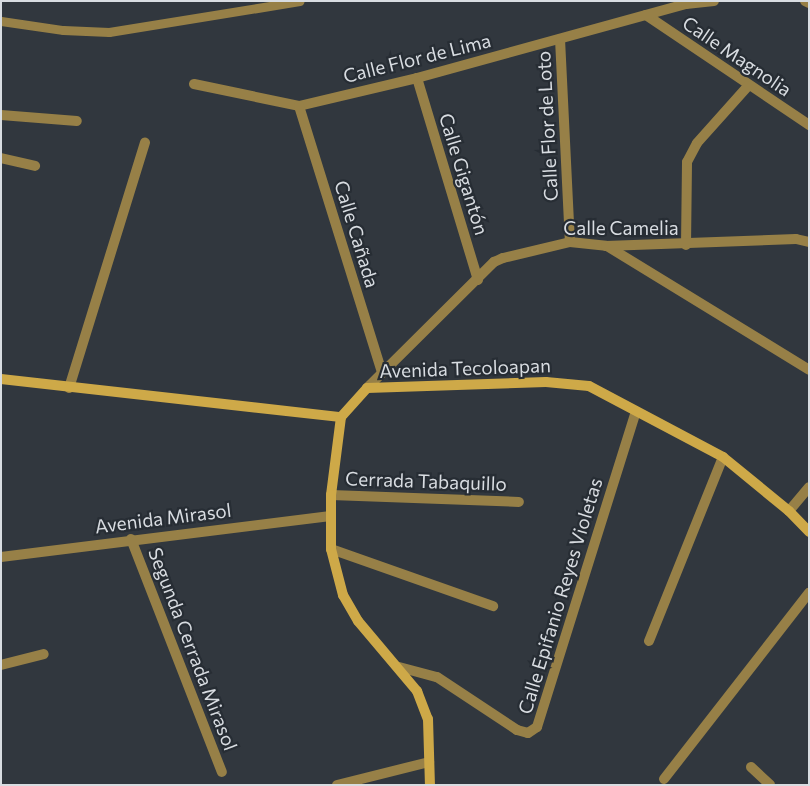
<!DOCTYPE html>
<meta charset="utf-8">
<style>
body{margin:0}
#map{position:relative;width:810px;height:786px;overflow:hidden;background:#31373e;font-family:Commissioner,sans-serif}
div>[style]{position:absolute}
.lane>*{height:9px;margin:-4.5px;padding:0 4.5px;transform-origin:4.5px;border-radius:4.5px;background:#978047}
.street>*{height:10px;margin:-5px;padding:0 5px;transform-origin:5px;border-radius:5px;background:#978047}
.secondary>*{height:10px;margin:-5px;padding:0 5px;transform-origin:5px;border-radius:5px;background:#cea948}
span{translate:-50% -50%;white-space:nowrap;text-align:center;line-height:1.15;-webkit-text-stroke:4.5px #272d34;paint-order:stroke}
.street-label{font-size:19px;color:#d8dce1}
.frame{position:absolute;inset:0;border:2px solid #d8dce1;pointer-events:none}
</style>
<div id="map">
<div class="lane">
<div style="left:1px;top:21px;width:63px;rotate:8.3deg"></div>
<div style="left:63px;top:30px;width:46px;rotate:2.5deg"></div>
<div style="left:109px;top:32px;width:193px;rotate:-9.2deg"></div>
</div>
<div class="street">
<div style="left:805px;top:1px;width:4px;rotate:27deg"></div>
<div style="left:646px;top:15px;width:197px;rotate:34deg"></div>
<div style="left:560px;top:39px;width:203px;rotate:87.2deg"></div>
<div style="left:417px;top:78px;width:211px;rotate:73.2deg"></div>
<div style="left:194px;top:84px;width:107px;rotate:11.8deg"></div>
<div style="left:299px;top:106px;width:121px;rotate:-13.3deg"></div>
<div style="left:417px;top:78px;width:279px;rotate:-15.4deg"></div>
<div style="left:686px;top:4px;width:28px;rotate:-6deg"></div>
<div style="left:299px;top:106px;width:279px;rotate:72.7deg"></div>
<div style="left:1px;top:115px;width:76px;rotate:4.5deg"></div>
<div style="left:1px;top:158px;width:35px;rotate:13deg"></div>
<div style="left:686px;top:245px;width:83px;rotate:-89.3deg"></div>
<div style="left:687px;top:162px;width:21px;rotate:-62deg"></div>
<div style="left:697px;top:143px;width:76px;rotate:-48.2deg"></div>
<div style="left:607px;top:246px;width:237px;rotate:31.5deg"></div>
<div style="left:69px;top:388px;width:257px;rotate:-72.8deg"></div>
<div style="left:367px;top:388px;width:179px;rotate:-44.8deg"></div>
<div style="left:494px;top:262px;width:10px;rotate:-24deg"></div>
<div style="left:503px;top:258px;width:69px;rotate:-13.4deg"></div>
<div style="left:570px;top:242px;width:36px;rotate:6deg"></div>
<div style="left:606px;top:246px;width:190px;rotate:-2.1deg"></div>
<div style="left:796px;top:239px;width:13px;rotate:13deg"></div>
<div style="left:331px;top:495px;width:188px;rotate:2.1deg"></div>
<div style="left:789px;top:511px;width:31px;rotate:-50deg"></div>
<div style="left:131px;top:539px;width:250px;rotate:68.7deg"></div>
<div style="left:331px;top:549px;width:172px;rotate:19.4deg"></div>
<div style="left:1px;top:557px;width:332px;rotate:-7.1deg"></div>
<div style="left:649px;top:641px;width:198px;rotate:-68.1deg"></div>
<div style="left:1px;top:665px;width:44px;rotate:-14.3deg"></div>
<div style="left:399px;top:667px;width:39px;rotate:15deg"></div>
<div style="left:437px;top:677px;width:96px;rotate:33.5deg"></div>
<div style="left:517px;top:730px;width:11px;rotate:15deg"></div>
<div style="left:528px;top:733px;width:11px;rotate:-34deg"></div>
<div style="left:537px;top:727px;width:331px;rotate:-72.6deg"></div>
<div style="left:751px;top:767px;width:26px;rotate:43deg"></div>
<div style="left:664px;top:779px;width:236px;rotate:-52.1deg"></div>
<div style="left:337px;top:785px;width:95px;rotate:-14deg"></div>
</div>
<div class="secondary">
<div style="left:1px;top:379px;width:342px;rotate:6.4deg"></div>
<div style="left:341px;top:417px;width:39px;rotate:-48deg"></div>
<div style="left:367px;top:388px;width:179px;rotate:-1.9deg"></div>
<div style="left:546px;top:382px;width:43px;rotate:5.3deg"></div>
<div style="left:589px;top:386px;width:152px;rotate:27.9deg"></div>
<div style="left:723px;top:457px;width:85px;rotate:39.3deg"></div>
<div style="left:789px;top:511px;width:29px;rotate:46deg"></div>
<div style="left:341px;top:417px;width:79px;rotate:97.3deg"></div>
<div style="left:331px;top:495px;width:54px;rotate:90deg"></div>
<div style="left:331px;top:549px;width:48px;rotate:75.4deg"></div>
<div style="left:343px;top:595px;width:30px;rotate:60deg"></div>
<div style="left:358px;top:621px;width:92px;rotate:49.9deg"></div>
<div style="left:417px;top:691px;width:30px;rotate:69deg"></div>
<div style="left:428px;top:719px;width:66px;rotate:88.3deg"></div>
</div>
<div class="street-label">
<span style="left:737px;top:56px;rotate:34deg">Calle Magnolia</span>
<span style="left:417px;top:58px;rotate:-14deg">Calle Flor de Lima</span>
<span style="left:547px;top:126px;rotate:-93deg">Calle Flor de Loto</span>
<span style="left:464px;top:174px;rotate:73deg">Calle Gigantón</span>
<span style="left:621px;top:228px">Calle Camelia</span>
<span style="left:357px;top:234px;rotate:73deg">Calle Cañada</span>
<span style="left:465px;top:368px;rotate:-2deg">Avenida Tecoloapan</span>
<span style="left:426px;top:481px;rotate:2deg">Cerrada Tabaquillo</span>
<span style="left:163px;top:518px;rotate:-7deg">Avenida Mirasol</span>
<span style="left:560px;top:596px;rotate:-73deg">Calle Epifanio Reyes Violetas</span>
<span style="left:193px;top:649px;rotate:69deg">Segunda Cerrada Mirasol</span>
</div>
<div class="frame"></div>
</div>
